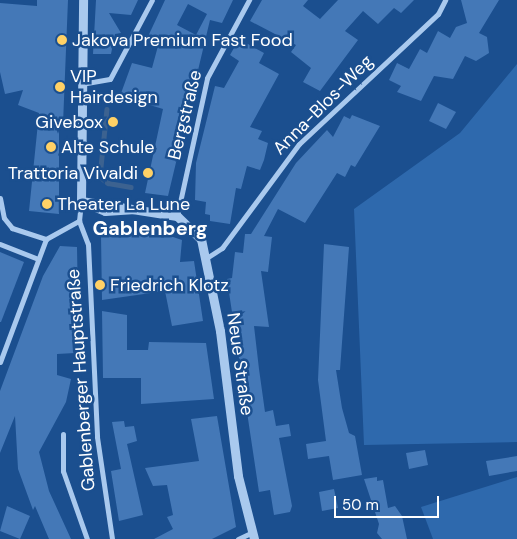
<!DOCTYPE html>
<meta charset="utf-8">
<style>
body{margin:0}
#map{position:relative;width:517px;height:539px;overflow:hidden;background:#1b4f8f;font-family:"DM Sans",sans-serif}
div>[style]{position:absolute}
.green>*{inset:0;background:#2e69ad}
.stream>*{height:4.5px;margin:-2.25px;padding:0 2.25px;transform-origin:2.25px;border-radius:2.25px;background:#3c6290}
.building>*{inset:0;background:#4478b7}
.minor>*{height:5px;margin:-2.5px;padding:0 2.5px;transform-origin:2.5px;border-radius:2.5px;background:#a9c9ee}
.tertiary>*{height:9px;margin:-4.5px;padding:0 4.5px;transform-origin:4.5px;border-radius:4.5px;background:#a9c9ee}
.dots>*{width:14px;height:14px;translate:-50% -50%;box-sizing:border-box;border:2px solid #1b4f8f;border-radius:50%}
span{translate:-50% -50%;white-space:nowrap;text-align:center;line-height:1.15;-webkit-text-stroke:5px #1b4f8f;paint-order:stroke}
.poi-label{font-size:18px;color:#fff}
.left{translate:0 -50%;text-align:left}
.right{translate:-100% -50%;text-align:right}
.street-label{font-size:18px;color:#fff}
.quarter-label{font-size:20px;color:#fff;font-weight:700}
.scale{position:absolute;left:334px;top:496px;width:105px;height:22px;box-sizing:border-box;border:2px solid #fff;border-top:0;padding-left:6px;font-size:15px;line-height:18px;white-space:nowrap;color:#fff;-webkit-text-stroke:4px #1b4f8f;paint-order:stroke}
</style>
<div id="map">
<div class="green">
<div style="clip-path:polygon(517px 64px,517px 442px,364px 445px,354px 209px,460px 133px)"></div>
<div style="clip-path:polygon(517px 477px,517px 539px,433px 539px,421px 507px)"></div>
</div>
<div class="stream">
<div style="left:107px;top:109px;width:68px;rotate:95.9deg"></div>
<div style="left:100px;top:177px;width:10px;rotate:37deg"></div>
<div style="left:108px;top:183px;width:23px;rotate:10deg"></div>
</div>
<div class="building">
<div style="clip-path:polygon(37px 0,68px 0,63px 124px,59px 123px,59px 214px,29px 211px,39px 113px,18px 105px,23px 90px,5px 94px,0 72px,0 3px,37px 6px)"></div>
<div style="clip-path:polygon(96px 0,138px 0,131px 15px,109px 13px,121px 33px,115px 34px,111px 54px,93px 54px)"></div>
<div style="clip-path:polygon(evenodd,165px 0,233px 0,222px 23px,210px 20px,168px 196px,145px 193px,163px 109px,120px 96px,132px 63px,152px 68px,158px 46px,145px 43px,165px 0,188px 4px,207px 14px,196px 35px,177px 25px,188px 4px)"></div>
<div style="clip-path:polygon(262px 0,308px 0,303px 6px,320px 19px,338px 0,414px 0,401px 13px,394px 8px,378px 24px,363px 11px,345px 31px,358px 40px,320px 91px,303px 82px,311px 68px,291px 52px,296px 45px,250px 21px)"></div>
<div style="clip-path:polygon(461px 0,499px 0,479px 33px,487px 37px,489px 53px,476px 61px,465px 56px,453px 79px,434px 76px,421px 101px,397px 92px,401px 86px,389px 80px,397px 63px,409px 69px,420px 49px,427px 53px,438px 31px,450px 38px,456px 27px,467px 23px)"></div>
<div style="clip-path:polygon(239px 39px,264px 53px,259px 63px,279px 74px,250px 127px,262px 131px,258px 139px,268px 143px,264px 160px,260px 170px,247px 166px,241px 189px,236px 188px,230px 224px,210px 221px,210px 215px,205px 214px,206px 202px,195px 200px,196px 163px,215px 86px,224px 88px,239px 61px,230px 55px)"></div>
<div style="clip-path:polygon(438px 103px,456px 112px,446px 129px,429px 121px)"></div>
<div style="clip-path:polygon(352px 115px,380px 126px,355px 167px,351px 165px,345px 177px,337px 173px,305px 223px,278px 209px,264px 236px,272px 237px,268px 272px,261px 271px,269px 327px,254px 326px,259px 369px,265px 412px,273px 410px,276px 426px,289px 424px,291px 436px,279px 438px,292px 506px,290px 512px,274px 515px,270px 490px,259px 492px,227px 279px,232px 278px,235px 252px,243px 253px,245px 234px,251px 234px,296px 163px,327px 130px,333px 137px,344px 116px,350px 119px)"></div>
<div style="clip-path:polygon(126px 233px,164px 234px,182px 240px,180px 262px,194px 261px,203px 321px,172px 326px,165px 291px,102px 300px,101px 236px)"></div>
<div style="clip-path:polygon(324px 244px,349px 247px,340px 370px,336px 370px,342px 408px,349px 433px,355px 436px,362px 475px,333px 480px,329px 456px,308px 459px,306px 444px,326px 441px,318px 380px)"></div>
<div style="clip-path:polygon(60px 246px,77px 247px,78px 304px,69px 305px,78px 307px,79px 325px,74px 325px,75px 353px,57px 354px,57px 375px,71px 379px,66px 402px,39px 452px,49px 491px,71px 539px,49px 539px,35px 506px,33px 510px,18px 469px,15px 416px,0 453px,0 391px,43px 276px)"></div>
<div style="clip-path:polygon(0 252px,24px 262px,1px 322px,0 322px)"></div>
<div style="clip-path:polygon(102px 311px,127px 315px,127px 350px,148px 350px,149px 342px,206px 343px,214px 399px,141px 404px,141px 378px,103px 378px)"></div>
<div style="clip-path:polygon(217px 416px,236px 527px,212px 539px,154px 539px,173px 529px,167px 517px,173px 515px,167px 485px,153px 486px,145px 468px,199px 461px,191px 419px)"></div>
<div style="clip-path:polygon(124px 421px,125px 427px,134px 426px,137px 441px,127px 444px,143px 515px,119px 521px,111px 471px,121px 469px,112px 422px)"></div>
<div style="clip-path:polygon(425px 450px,428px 465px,409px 469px,406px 453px)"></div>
<div style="clip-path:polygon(517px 456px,517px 471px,489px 476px,486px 461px)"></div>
<div style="clip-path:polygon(377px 477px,377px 481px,383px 480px,388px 508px,395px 506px,402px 516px,407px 539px,382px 539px,377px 533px,379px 524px,364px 479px)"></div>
<div style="clip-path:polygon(334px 489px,338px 508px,322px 511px,319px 492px)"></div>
<div style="clip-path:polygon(7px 506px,30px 516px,20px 539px,0 531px)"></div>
</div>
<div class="minor">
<div style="left:81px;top:84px;width:29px;rotate:-10deg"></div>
<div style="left:110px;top:79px;width:89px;rotate:-62deg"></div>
<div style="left:0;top:198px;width:20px;rotate:79deg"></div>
<div style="left:4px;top:218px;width:13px;rotate:51deg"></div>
<div style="left:12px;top:228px;width:36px;rotate:18deg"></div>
<div style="left:46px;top:239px;width:38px;rotate:-29deg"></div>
<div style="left:79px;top:221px;width:20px;rotate:-84deg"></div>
<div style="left:177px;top:216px;width:141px;rotate:-77.7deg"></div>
<div style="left:207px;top:78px;width:89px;rotate:-61.7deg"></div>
<div style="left:79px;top:221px;width:25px;rotate:69deg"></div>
<div style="left:88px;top:244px;width:193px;rotate:87.3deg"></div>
<div style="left:97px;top:437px;width:103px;rotate:81.6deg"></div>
<div style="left:0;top:244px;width:41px;rotate:21.5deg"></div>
<div style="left:208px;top:257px;width:17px;rotate:-33deg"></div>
<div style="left:222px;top:248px;width:129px;rotate:-53.5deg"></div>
<div style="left:299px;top:144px;width:190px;rotate:-43.1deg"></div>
<div style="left:438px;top:14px;width:16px;rotate:-63deg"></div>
<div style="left:0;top:362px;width:131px;rotate:-69.5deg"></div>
<div style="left:63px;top:434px;width:37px;rotate:90deg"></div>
<div style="left:63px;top:471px;width:72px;rotate:70.6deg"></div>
<div style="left:238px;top:539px;width:14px;rotate:-25deg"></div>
</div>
<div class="tertiary">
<div style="left:81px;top:201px;width:97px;rotate:8.9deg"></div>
<div style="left:177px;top:216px;width:33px;rotate:44deg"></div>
<div style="left:201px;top:239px;width:94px;rotate:78.3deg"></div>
<div style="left:220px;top:331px;width:146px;rotate:82.9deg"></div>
<div style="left:238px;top:476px;width:65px;rotate:75.7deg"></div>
<div style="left:81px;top:201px;width:201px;rotate:-89.4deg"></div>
<div style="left:88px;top:204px;width:18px;rotate:22deg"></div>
<div style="left:105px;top:211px;width:30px;rotate:-4deg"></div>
</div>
<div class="dots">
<div style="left:62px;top:40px;background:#ffd166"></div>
<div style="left:60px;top:87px;background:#ffd166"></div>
<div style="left:113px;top:122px;background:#ffd166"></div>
<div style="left:51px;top:147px;background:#ffd166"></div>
<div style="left:148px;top:173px;background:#ffd166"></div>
<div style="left:47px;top:204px;background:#ffd166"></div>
<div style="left:100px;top:285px;background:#ffd166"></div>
</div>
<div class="poi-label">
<span class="left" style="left:72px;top:40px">Jakova Premium Fast Food</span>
<span class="left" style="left:70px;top:87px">VIP<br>Hairdesign</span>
<span class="right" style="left:103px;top:122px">Givebox</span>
<span class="left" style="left:61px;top:147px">Alte Schule</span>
<span class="right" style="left:138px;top:173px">Trattoria Vivaldi</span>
<span class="left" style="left:57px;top:204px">Theater La Lune</span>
<span class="left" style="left:110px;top:285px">Friedrich Klotz</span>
</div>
<div class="street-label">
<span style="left:323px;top:105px;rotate:-45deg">Anna-Blos-Weg</span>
<span style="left:185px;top:115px;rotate:-76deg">Bergstraße</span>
<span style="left:240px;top:364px;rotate:82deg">Neue Straße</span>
<span style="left:81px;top:380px;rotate:-94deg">Gablenberger Hauptstraße</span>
</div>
<div class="quarter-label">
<span style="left:150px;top:228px">Gablenberg</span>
</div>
<div class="scale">50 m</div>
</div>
